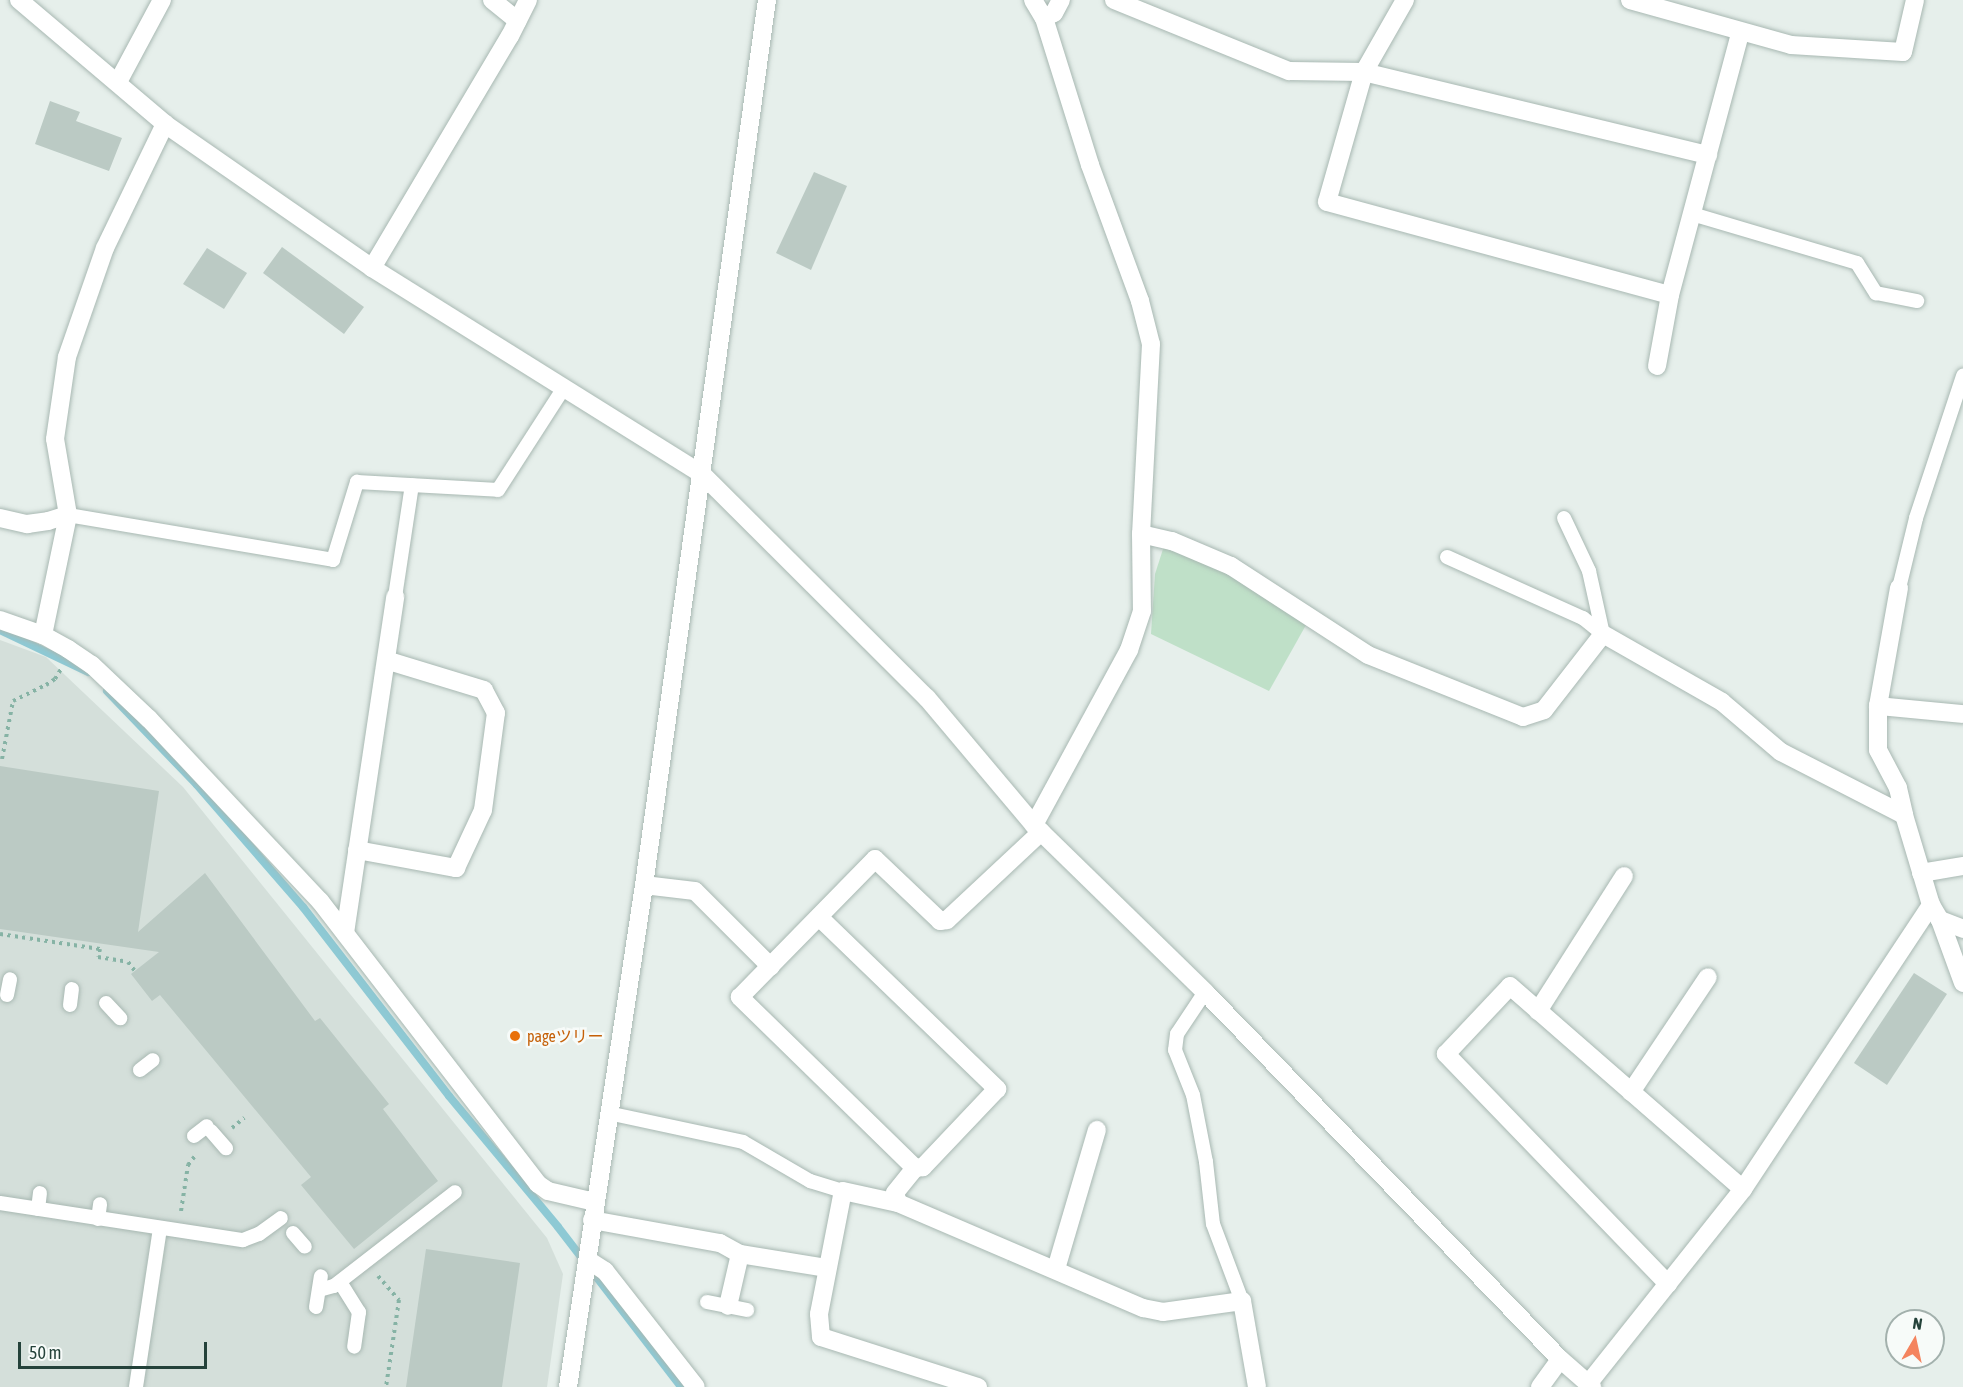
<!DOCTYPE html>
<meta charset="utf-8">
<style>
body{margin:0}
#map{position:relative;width:1963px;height:1387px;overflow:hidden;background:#e6efeb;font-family:"Asap Condensed","Noto Sans JP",sans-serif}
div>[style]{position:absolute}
.built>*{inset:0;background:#d4dfda}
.green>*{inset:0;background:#bfe0c8}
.stream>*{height:8px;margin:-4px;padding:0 4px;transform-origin:4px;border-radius:4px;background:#8ec9d4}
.building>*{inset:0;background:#bbcac4}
.path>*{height:4px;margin-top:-2px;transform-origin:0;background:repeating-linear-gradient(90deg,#86b3a5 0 3px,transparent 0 7.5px)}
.roads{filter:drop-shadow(0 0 2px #a8b8b2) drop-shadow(0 0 2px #a8b8b2)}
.service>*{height:14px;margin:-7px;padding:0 7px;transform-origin:7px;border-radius:7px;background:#fff}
.minor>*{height:18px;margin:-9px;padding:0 9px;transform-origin:9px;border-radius:9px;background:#fff}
.tertiary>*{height:18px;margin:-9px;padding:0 9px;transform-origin:9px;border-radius:9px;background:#fff}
.dots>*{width:16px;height:16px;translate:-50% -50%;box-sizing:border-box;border:3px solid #f7fbf9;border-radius:50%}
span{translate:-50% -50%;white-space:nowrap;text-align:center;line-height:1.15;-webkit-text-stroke:5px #f7fbf9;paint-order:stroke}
.food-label{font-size:16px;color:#c56008}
.left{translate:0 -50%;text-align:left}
.north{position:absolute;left:1885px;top:1309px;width:60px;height:60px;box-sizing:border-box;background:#f7fbf9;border:2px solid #a3b1ad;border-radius:50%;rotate:9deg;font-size:16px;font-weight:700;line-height:24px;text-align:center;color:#24423a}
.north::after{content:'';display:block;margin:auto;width:21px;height:27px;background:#f4845f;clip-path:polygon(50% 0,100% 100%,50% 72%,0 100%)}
.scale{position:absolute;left:18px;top:1342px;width:189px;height:27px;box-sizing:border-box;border:3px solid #24423a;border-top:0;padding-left:8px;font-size:18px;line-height:21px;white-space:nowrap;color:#24423a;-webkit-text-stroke:4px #f7fbf9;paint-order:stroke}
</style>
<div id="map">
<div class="built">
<div style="clip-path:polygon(0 640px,46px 657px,183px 787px,547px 1238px,563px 1274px,547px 1387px,0 1387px)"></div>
</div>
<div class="green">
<div style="clip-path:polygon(1164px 546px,1222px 566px,1306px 625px,1269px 691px,1151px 634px,1155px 574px)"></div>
</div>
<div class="stream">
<div style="left:0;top:630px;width:98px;rotate:25.5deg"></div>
<div style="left:107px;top:691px;width:130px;rotate:46.2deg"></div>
<div style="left:197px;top:785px;width:162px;rotate:49deg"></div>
<div style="left:303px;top:907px;width:239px;rotate:52.3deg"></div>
<div style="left:449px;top:1096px;width:170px;rotate:50.2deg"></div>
<div style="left:558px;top:1227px;width:202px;rotate:52.4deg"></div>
</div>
<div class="building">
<div style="clip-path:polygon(50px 101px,80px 112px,76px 121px,122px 138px,109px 171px,35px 144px)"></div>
<div style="clip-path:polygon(814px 172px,847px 186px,811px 270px,776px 253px)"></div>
<div style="clip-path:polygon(282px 247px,364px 307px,344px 334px,263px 273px)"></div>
<div style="clip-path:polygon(207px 248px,247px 273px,224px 309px,183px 284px)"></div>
<div style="clip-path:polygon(0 766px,159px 791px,138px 932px,205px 873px,315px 1021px,320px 1018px,389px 1104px,383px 1109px,438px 1181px,354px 1249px,301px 1185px,311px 1177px,160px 995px,152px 1001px,131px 974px,159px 952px,0 929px)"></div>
<div style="clip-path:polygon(1914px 973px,1947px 994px,1887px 1085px,1854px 1063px)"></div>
<div style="clip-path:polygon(426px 1249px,520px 1263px,502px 1387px,406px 1387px)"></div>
</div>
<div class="path">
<div style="left:2px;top:759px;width:59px;rotate:-79.3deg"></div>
<div style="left:13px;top:701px;width:37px;rotate:-26deg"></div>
<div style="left:46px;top:685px;width:11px;rotate:-34deg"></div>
<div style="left:55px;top:679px;width:12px;rotate:-59deg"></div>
<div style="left:0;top:934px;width:101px;rotate:8.5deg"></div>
<div style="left:100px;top:949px;width:8px;rotate:104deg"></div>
<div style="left:98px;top:957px;width:30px;rotate:9deg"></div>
<div style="left:128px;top:962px;width:11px;rotate:52deg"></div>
<div style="left:232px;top:1128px;width:16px;rotate:-40deg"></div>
<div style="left:181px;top:1211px;width:47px;rotate:-81.3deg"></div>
<div style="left:188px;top:1165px;width:11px;rotate:-52deg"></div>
<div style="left:378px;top:1276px;width:32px;rotate:49deg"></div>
<div style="left:399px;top:1300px;width:88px;rotate:98.5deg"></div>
</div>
<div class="roads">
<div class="service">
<div style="left:1692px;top:214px;width:172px;rotate:16.5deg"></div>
<div style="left:1857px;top:263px;width:36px;rotate:58deg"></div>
<div style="left:1876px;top:293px;width:42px;rotate:11deg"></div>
<div style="left:68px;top:515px;width:269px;rotate:9.6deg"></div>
<div style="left:333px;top:560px;width:82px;rotate:-72.9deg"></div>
<div style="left:357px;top:482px;width:141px;rotate:3.2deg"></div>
<div style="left:498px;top:490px;width:120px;rotate:-57.2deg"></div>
<div style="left:1564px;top:518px;width:59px;rotate:64.7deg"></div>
<div style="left:1589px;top:571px;width:65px;rotate:77.5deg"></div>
<div style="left:1447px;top:557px;width:149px;rotate:24.2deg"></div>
<div style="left:1583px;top:618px;width:26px;rotate:39deg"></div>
<div style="left:1899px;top:588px;width:72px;rotate:-76.3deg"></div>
<div style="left:1916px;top:518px;width:150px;rotate:-71.7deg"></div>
<div style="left:395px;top:597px;width:113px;rotate:-81.4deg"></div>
<div style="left:1205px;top:992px;width:50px;rotate:123.7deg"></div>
<div style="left:1177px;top:1034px;width:16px;rotate:97deg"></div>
<div style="left:1175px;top:1050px;width:48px;rotate:68.2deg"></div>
<div style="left:1193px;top:1095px;width:68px;rotate:79deg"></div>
<div style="left:1206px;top:1162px;width:62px;rotate:83.6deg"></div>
<div style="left:1213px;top:1224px;width:82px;rotate:69.4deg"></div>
<div style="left:7px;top:995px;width:16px;rotate:-79deg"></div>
<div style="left:106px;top:1003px;width:21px;rotate:47deg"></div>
<div style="left:70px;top:1005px;width:16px;rotate:-83deg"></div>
<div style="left:140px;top:1070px;width:16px;rotate:-38deg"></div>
<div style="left:608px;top:1113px;width:138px;rotate:12.1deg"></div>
<div style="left:743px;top:1142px;width:78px;rotate:30.2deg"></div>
<div style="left:810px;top:1181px;width:34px;rotate:17deg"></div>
<div style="left:211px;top:1131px;width:23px;rotate:49deg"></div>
<div style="left:194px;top:1136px;width:16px;rotate:-38deg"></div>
<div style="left:0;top:1203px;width:246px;rotate:8.7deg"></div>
<div style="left:243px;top:1240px;width:17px;rotate:-21deg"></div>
<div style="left:259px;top:1234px;width:27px;rotate:-36deg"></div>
<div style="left:38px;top:1209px;width:16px;rotate:-83deg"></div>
<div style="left:98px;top:1219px;width:15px;rotate:-82deg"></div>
<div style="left:293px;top:1233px;width:18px;rotate:49deg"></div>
<div style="left:340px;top:1282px;width:36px;rotate:58deg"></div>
<div style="left:359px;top:1312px;width:35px;rotate:98deg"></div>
<div style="left:319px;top:1290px;width:16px;rotate:-15deg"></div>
<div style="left:334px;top:1286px;width:153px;rotate:-37.8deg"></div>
<div style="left:707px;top:1302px;width:41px;rotate:11.3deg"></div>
<div style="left:316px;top:1307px;width:31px;rotate:-81deg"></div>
<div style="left:136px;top:1387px;width:160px;rotate:-81.4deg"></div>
</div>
<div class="minor">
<div style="left:19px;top:0;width:192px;rotate:40.3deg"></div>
<div style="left:165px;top:124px;width:252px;rotate:34.8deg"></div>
<div style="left:372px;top:268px;width:389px;rotate:32deg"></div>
<div style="left:492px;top:0;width:33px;rotate:39deg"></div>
<div style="left:1033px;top:0;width:21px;rotate:59deg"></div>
<div style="left:1044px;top:18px;width:154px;rotate:72.6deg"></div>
<div style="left:1090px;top:165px;width:145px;rotate:69.8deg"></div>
<div style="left:1140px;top:301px;width:44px;rotate:75.7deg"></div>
<div style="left:1151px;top:344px;width:190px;rotate:93deg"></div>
<div style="left:1141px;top:534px;width:77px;rotate:89.3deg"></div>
<div style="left:1142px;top:611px;width:41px;rotate:108.4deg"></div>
<div style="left:1129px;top:650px;width:199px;rotate:118.5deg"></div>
<div style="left:1114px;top:0;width:189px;rotate:22.1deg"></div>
<div style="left:1289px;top:71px;width:75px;rotate:0.8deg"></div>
<div style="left:1364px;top:72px;width:354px;rotate:13.6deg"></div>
<div style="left:1405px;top:0;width:83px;rotate:119.7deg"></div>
<div style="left:1364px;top:72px;width:135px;rotate:105.9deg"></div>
<div style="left:1327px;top:202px;width:355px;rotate:15.2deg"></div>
<div style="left:1630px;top:0;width:167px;rotate:15.6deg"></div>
<div style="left:1791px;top:45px;width:112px;rotate:3.6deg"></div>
<div style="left:1903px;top:52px;width:53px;rotate:-77deg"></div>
<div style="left:1044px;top:18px;width:11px;rotate:-27deg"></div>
<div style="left:1054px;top:13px;width:15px;rotate:-62deg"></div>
<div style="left:118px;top:82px;width:93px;rotate:-61.8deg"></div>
<div style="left:372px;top:268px;width:270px;rotate:-59.3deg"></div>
<div style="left:510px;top:36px;width:40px;rotate:-63.4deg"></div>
<div style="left:1657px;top:366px;width:72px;rotate:-79.6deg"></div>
<div style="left:1670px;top:295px;width:271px;rotate:-75deg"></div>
<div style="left:0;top:518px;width:28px;rotate:13deg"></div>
<div style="left:27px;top:524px;width:21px;rotate:-8deg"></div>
<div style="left:48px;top:521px;width:21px;rotate:-17deg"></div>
<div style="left:1141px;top:534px;width:32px;rotate:13deg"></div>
<div style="left:1172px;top:541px;width:64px;rotate:23deg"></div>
<div style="left:1231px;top:566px;width:163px;rotate:33deg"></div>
<div style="left:1368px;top:655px;width:167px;rotate:21.8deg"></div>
<div style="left:1523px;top:717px;width:22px;rotate:-18deg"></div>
<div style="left:1544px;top:710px;width:96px;rotate:-52.2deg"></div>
<div style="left:1603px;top:634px;width:137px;rotate:29.7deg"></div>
<div style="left:1722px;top:702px;width:77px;rotate:40.3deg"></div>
<div style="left:1781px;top:752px;width:138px;rotate:27.1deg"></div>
<div style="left:1904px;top:815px;width:94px;rotate:73.3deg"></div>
<div style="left:1931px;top:905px;width:17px;rotate:59deg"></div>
<div style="left:1940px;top:920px;width:67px;rotate:69.9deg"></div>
<div style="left:1899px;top:588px;width:120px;rotate:100.1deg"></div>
<div style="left:1878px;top:706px;width:44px;rotate:90deg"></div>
<div style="left:1878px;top:750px;width:43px;rotate:62.2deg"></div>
<div style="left:1898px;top:788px;width:28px;rotate:77deg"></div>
<div style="left:0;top:620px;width:46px;rotate:19.2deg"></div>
<div style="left:43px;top:635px;width:29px;rotate:29deg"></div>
<div style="left:68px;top:649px;width:29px;rotate:34deg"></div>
<div style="left:92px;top:665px;width:79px;rotate:43.5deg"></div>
<div style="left:149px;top:719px;width:250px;rotate:46.8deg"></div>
<div style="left:320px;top:901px;width:357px;rotate:52.4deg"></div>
<div style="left:538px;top:1184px;width:12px;rotate:35deg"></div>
<div style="left:548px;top:1191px;width:48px;rotate:13.2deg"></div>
<div style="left:43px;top:635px;width:123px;rotate:-78.2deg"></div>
<div style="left:68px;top:515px;width:77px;rotate:-99.7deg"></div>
<div style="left:55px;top:439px;width:83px;rotate:-81.7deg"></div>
<div style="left:67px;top:357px;width:115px;rotate:-70.8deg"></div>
<div style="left:105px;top:248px;width:138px;rotate:-64.2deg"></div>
<div style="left:1878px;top:706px;width:85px;rotate:5.4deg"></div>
<div style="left:357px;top:850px;width:101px;rotate:10.3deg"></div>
<div style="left:456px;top:868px;width:64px;rotate:-65deg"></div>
<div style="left:483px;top:810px;width:98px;rotate:-82.4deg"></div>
<div style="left:496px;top:713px;width:26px;rotate:-118deg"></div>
<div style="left:484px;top:690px;width:102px;rotate:-163deg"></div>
<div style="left:1921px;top:873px;width:43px;rotate:-9.5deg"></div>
<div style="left:644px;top:885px;width:51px;rotate:6.7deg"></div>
<div style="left:695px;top:891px;width:107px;rotate:45deg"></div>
<div style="left:819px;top:917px;width:248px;rotate:44deg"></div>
<div style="left:997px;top:1089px;width:108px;rotate:133.5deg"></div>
<div style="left:923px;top:1167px;width:8px;rotate:173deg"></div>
<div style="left:915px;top:1168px;width:32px;rotate:129deg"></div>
<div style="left:895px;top:1193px;width:10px;rotate:73deg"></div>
<div style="left:1940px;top:920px;width:25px;rotate:21deg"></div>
<div style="left:345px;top:933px;width:340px;rotate:-81.5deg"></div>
<div style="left:1538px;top:1011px;width:160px;rotate:-57.5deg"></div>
<div style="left:1631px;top:1092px;width:138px;rotate:-56.2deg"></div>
<div style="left:915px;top:1168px;width:245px;rotate:-135.7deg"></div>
<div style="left:740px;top:997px;width:193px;rotate:-45.6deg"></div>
<div style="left:875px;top:859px;width:90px;rotate:43.6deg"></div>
<div style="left:940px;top:921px;width:7px;rotate:-8deg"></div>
<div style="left:947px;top:920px;width:129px;rotate:-43.1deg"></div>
<div style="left:592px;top:1220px;width:130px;rotate:10.2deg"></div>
<div style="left:720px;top:1243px;width:23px;rotate:29deg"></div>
<div style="left:740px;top:1254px;width:53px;rotate:103deg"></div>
<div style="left:740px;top:1254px;width:87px;rotate:9.2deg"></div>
<div style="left:588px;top:1260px;width:20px;rotate:33deg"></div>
<div style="left:605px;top:1271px;width:147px;rotate:51.9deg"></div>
<div style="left:1056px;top:1269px;width:145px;rotate:-73.6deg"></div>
<div style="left:1668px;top:1284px;width:320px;rotate:-134deg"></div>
<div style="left:1446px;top:1054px;width:93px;rotate:-46.7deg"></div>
<div style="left:1510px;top:986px;width:309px;rotate:41.1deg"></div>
<div style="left:1588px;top:1384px;width:249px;rotate:-51.5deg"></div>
<div style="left:1743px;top:1189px;width:341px;rotate:-56.5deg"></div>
<div style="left:978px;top:1387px;width:165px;rotate:-162.3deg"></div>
<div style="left:821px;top:1337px;width:23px;rotate:-95deg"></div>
<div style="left:819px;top:1314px;width:125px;rotate:-79deg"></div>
<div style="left:843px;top:1191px;width:56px;rotate:12.3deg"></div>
<div style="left:898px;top:1203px;width:267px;rotate:23.2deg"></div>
<div style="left:1143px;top:1308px;width:20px;rotate:11deg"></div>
<div style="left:1163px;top:1312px;width:80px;rotate:-7.9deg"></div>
<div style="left:1242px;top:1301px;width:87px;rotate:80.1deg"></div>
<div style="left:1540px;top:1387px;width:34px;rotate:-54deg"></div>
</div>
<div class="tertiary">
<div style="left:702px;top:474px;width:317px;rotate:44.9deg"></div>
<div style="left:927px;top:698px;width:166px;rotate:49.9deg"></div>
<div style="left:1034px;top:825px;width:239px;rotate:44.3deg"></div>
<div style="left:1205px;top:992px;width:511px;rotate:45.95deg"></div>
<div style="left:1560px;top:1359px;width:43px;rotate:41.2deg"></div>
<div style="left:568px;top:1387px;width:508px;rotate:-81.39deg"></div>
<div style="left:644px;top:885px;width:894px;rotate:-82.09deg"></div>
</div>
</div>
<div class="dots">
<div style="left:515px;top:1036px;background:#e8710a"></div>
</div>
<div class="food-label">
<span class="left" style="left:527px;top:1036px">pageツリー</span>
</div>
<div class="north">N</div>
<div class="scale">50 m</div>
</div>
